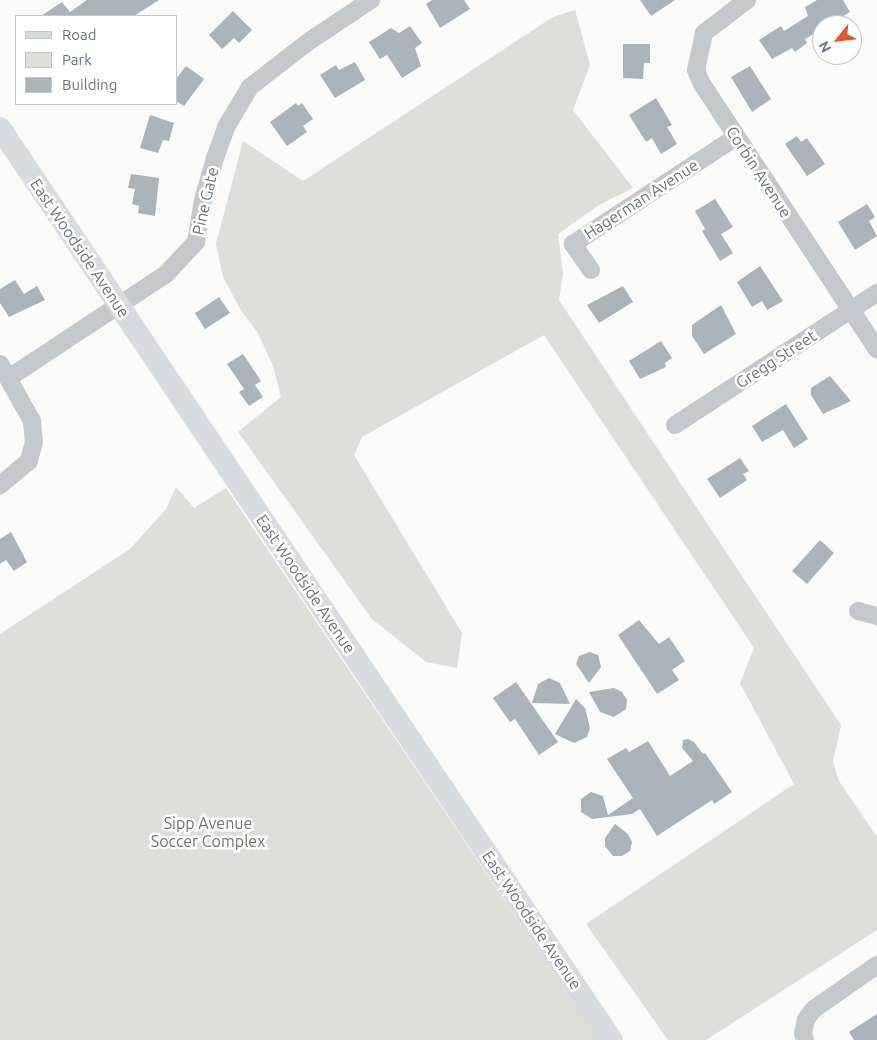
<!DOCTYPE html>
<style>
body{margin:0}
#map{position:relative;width:877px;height:1040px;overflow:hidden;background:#fafaf8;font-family:Ubuntu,sans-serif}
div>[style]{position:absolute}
.green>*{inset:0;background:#dadfd7}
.building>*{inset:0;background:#aab3b9}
.minor>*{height:18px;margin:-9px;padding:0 9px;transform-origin:9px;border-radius:9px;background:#c3c8cc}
.major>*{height:22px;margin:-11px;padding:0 11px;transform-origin:11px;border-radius:11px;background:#d6dbdf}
span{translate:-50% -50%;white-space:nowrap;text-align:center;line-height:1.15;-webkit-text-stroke:5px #fff;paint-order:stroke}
.street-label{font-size:16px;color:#657683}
.park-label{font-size:16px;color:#687a64}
.legend{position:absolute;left:15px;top:15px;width:162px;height:90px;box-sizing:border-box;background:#fff;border:1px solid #c1c8cd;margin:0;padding:6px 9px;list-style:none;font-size:15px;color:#657683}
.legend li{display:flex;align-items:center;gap:10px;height:25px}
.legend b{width:25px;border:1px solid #c1c8cd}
.north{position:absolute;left:812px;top:15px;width:50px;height:50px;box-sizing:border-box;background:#fff;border:1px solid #c1c8cd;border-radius:50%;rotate:241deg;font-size:14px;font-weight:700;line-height:20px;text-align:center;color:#657683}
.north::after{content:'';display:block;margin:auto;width:18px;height:22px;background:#e4572e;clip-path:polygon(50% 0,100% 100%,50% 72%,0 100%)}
</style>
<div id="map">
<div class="green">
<div style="clip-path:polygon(575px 10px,590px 65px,573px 110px,633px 188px,599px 205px,558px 234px,563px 273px,559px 300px,841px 725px,833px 762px,839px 781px,877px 837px,877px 930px,706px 1040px,668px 1040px,586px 924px,794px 784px,740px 683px,754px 648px,544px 335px,362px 437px,354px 455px,462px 633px,457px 668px,426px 662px,372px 619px,238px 432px,281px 397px,273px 366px,258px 333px,240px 309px,223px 277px,216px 244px,243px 141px,303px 181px,553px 17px)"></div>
<div style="clip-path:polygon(176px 487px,194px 508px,226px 488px,599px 1040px,0 1040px,0 634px,130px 549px,166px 509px)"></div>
</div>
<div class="building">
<div style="clip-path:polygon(87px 0,159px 0,134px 16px,41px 16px,62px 2px,70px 12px)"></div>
<div style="clip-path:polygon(432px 0,464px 0,470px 9px,440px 28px,426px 4px)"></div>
<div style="clip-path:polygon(640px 0,675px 0,651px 16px)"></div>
<div style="clip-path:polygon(817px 0,843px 0,850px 12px,828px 25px,822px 25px,822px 29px,805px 39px,807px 43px,795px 52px,792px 48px,772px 59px,759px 40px,781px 26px,784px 31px,808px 16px,805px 7px)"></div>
<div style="clip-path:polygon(233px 11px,252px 30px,239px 43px,234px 38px,222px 49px,209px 35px)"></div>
<div style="clip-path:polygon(410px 26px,422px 43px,415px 48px,421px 66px,402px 78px,387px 55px,380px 59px,369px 42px,391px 28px,399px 33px)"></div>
<div style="clip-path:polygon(623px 44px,650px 44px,650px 63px,644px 63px,643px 79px,623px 78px)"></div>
<div style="clip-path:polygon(355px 62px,365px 80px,335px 98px,320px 75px,336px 65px,339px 70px)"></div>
<div style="clip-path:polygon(186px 66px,204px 79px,184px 106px,176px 101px,176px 79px)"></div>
<div style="clip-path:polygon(750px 66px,771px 99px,752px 112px,731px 77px)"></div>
<div style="clip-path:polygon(656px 98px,672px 125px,667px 127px,677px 144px,661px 154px,652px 138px,646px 142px,629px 115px)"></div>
<div style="clip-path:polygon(296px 103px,298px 106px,302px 103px,313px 119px,303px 126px,307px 132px,287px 146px,270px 122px)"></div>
<div style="clip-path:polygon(150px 115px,174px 123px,169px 141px,163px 140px,158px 153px,140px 148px)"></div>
<div style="clip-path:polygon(797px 136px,801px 142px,807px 138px,825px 164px,807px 176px,785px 144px)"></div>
<div style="clip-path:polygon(131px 174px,159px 178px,155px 216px,138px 213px,139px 206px,132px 204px,135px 189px,128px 188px)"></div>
<div style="clip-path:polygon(715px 199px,733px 227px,721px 234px,733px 253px,720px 261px,702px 231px,705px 229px,695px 211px)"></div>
<div style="clip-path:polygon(867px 204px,875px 217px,869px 221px,877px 236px,855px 250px,838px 222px)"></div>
<div style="clip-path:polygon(760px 266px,783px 301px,767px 310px,762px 301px,752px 307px,737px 282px)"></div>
<div style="clip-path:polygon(15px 280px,24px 294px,37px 286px,45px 300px,9px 317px,0 303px,0 289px)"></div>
<div style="clip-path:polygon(623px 286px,633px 302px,599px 323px,587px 305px)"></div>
<div style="clip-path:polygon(219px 297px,230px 313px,205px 329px,195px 313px)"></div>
<div style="clip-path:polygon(721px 305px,736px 334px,704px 354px,692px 336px,692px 325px)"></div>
<div style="clip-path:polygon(661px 341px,672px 358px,665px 363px,666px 367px,640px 379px,629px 361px)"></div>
<div style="clip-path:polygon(243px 354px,261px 381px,255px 385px,263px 397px,249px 406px,239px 392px,244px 389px,227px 364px)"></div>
<div style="clip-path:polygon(830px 376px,851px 401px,823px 414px,811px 395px,811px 388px)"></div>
<div style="clip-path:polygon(786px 404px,808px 439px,794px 448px,783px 430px,762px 442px,752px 426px)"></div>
<div style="clip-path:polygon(740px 458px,749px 471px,743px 474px,747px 480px,720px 498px,707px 479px)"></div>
<div style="clip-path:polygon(11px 532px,27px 562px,14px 571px,6px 560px,0 564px,0 539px)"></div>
<div style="clip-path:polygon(820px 540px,834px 553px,807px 584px,792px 571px)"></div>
<div style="clip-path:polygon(639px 620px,659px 644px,669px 637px,685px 661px,672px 670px,679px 680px,657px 694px,618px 635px)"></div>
<div style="clip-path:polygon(590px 652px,598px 655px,601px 667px,589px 683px,576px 664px,579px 656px)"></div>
<div style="clip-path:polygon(549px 678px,560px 683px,570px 704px,532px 703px,538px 684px)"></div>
<div style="clip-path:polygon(516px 682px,558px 742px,539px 755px,515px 719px,510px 722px,493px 698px)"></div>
<div style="clip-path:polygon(614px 688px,622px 692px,627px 700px,626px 709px,614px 717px,600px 712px,589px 692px)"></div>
<div style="clip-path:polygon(576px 699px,585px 708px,590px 728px,587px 737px,574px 743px,555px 734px)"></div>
<div style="clip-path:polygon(688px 739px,694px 742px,703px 754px,705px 753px,732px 792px,714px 804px,712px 800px,657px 836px,640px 809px,632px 814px,592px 819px,581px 812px,581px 799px,591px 792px,603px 796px,608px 815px,633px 798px,607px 759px,626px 748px,629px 752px,648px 741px,670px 776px,693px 761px,682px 748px,683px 740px)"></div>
<div style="clip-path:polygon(615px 824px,628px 834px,632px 842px,630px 851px,622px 856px,613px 856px,605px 846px,605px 838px)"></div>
<div style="clip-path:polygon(877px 1014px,877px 1040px,854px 1040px,849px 1032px)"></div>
</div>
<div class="minor">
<div style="left:747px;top:0;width:54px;rotate:142.5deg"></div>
<div style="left:704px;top:33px;width:38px;rotate:102deg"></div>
<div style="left:696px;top:70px;width:15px;rotate:67deg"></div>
<div style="left:702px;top:84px;width:318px;rotate:56.6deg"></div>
<div style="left:591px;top:270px;width:32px;rotate:-125deg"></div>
<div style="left:573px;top:244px;width:195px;rotate:-33.3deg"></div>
<div style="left:0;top:364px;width:65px;rotate:60.7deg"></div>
<div style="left:32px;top:421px;width:21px;rotate:85deg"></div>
<div style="left:34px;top:442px;width:20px;rotate:105deg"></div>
<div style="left:29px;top:461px;width:38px;rotate:140deg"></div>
<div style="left:10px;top:377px;width:187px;rotate:-33.4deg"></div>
<div style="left:166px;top:274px;width:44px;rotate:-46.8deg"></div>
<div style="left:196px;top:242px;width:43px;rotate:-80.5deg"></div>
<div style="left:203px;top:200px;width:44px;rotate:-74.1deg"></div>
<div style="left:215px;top:158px;width:33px;rotate:-70deg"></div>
<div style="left:226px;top:127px;width:47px;rotate:-59deg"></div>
<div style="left:250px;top:87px;width:73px;rotate:-37.8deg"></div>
<div style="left:308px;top:42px;width:76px;rotate:-33.7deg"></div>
<div style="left:675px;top:425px;width:241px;rotate:-33.2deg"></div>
<div style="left:858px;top:611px;width:20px;rotate:15deg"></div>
<div style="left:805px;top:1040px;width:7px;rotate:-106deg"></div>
<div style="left:803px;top:1033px;width:14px;rotate:-78deg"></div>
<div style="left:806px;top:1019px;width:13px;rotate:-51deg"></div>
<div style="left:814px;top:1009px;width:77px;rotate:-34.9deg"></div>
</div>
<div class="major">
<div style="left:0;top:128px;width:1098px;rotate:56.14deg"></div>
</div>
<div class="street-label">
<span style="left:759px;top:172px;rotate:57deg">Corbin Avenue</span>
<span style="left:641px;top:199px;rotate:-33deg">Hagerman Avenue</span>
<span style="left:205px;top:201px;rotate:-77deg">Pine Gate</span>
<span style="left:80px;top:248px;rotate:56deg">East Woodside Avenue</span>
<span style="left:776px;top:359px;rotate:-33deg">Gregg Street</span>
<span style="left:306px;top:584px;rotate:56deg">East Woodside Avenue</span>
<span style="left:532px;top:920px;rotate:56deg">East Woodside Avenue</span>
</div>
<div class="park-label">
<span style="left:208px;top:832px">Sipp Avenue<br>Soccer Complex</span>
</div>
<ul class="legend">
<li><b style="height:6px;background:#d6dbdf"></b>Road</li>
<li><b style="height:14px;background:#dadfd7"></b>Park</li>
<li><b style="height:14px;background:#aab3b9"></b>Building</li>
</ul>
<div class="north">N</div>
</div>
